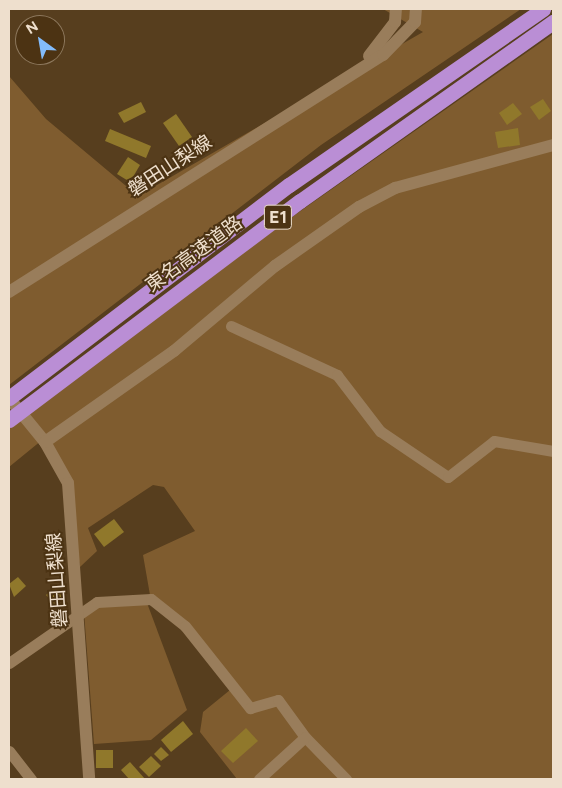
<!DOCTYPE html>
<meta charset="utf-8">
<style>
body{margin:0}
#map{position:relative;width:562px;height:788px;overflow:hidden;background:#573e1e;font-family:Figtree,"Noto Sans JP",sans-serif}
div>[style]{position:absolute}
.green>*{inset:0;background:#7f5c2f}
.building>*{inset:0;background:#90782b}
.street>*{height:11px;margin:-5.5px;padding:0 5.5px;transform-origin:5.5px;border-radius:5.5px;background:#997d5b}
.secondary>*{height:12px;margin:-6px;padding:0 6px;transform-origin:6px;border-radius:6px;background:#997d5b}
.highway>*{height:15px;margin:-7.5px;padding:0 7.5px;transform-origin:7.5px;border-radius:7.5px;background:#ba8ed5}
span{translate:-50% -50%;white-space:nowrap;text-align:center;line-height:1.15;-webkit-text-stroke:4px #4c3313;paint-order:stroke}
.shield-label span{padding:1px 4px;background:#4c3313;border:1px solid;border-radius:4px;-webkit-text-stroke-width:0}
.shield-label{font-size:18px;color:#eedfcd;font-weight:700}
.street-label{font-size:19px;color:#eedfcd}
.frame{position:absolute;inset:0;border:10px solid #eedfcd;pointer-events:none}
.north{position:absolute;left:15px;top:15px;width:50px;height:50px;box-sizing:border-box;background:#4c3313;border:1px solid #8d785d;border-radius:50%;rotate:328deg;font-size:14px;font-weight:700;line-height:20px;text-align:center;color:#eedfcd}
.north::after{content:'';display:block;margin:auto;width:18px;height:22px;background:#83bcfb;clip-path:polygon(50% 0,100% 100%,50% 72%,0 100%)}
</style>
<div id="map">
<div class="green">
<div style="clip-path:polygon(383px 9px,521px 9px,321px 145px,9px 385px,9px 76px,46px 119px,138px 196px,423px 32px)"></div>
<div style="clip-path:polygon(553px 34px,553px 779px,237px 779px,200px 732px,203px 712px,230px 690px,250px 708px,197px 640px,150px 595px,143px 555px,195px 531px,164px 487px,153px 485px,88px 528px,97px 551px,80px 567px,68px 486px,47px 436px,9px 467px,9px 428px,282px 224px)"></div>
<div style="clip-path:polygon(100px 602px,147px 603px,187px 710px,151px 740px,94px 744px,84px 612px)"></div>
</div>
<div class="building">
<div style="clip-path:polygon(543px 99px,551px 111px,539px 120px,530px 107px)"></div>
<div style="clip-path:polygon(141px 102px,146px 112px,124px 123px,118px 113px)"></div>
<div style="clip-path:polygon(513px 103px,522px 114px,507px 125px,499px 113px)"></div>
<div style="clip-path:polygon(176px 114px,192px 137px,179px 146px,163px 123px)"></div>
<div style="clip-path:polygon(518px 128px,520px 145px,498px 148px,495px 132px)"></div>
<div style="clip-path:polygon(110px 129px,151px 146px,146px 158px,105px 141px)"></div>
<div style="clip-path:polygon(128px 157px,140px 165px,130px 182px,117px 174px)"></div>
<div style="clip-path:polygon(114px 519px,124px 532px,104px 547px,94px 534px)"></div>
<div style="clip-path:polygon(18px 577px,26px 586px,14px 597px,9px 584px)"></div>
<div style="clip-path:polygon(58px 584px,66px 594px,54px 604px,46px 595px)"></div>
<div style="clip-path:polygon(183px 721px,193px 734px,171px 752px,161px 740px)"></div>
<div style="clip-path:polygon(246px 728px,258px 741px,233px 763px,221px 751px)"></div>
<div style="clip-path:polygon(161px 747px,169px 755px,161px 761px,154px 754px)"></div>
<div style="clip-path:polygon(96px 750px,113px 750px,113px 768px,96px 768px)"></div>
<div style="clip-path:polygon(151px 756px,161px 766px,149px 777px,139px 767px)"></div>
<div style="clip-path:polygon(130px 762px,145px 779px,129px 779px,121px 770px)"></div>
</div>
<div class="street">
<div style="left:231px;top:326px;width:117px;rotate:24.8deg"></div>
<div style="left:337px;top:375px;width:71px;rotate:52.5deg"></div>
<div style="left:380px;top:431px;width:82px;rotate:34.1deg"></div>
<div style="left:448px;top:477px;width:58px;rotate:-38deg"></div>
<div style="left:494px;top:441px;width:60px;rotate:9.6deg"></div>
<div style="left:9px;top:663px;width:107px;rotate:-34.7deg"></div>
<div style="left:97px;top:602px;width:54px;rotate:-3.2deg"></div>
<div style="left:151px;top:599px;width:43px;rotate:38.5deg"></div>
<div style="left:185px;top:626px;width:105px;rotate:51.6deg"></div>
<div style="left:250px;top:708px;width:29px;rotate:-16deg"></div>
<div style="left:278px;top:700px;width:46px;rotate:53.9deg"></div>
<div style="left:305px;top:737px;width:59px;rotate:45.7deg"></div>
<div style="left:9px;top:751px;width:36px;rotate:52deg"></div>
<div style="left:259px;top:779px;width:62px;rotate:-42.4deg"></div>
</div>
<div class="secondary">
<div style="left:369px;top:56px;width:43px;rotate:-52.6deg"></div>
<div style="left:395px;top:22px;width:13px;rotate:-86deg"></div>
<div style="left:9px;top:292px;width:443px;rotate:-32.4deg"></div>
<div style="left:383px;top:55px;width:46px;rotate:-45.9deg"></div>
<div style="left:415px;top:22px;width:13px;rotate:-86deg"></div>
<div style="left:9px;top:398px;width:57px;rotate:50.7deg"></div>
<div style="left:45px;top:442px;width:47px;rotate:60.7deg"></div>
<div style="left:68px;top:483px;width:297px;rotate:85.9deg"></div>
<div style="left:45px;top:442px;width:158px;rotate:-35.2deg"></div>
<div style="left:174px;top:351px;width:132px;rotate:-40.1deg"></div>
<div style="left:275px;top:266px;width:103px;rotate:-35.1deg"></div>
<div style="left:359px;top:207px;width:41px;rotate:-27.8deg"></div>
<div style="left:395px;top:188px;width:164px;rotate:-15.2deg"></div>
</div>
<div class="highway">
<div style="left:9px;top:398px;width:352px;rotate:-37.3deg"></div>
<div style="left:289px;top:185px;width:309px;rotate:-34.7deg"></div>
<div style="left:9px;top:420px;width:364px;rotate:-37deg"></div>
<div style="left:300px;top:201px;width:310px;rotate:-35.3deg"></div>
</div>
<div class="shield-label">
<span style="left:278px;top:217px">E1</span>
</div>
<div class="street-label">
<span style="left:170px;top:166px;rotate:-33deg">磐田山梨線</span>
<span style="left:194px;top:254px;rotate:-36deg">東名高速道路</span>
<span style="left:57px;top:580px;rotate:-94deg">磐田山梨線</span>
</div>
<div class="frame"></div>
<div class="north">N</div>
</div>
